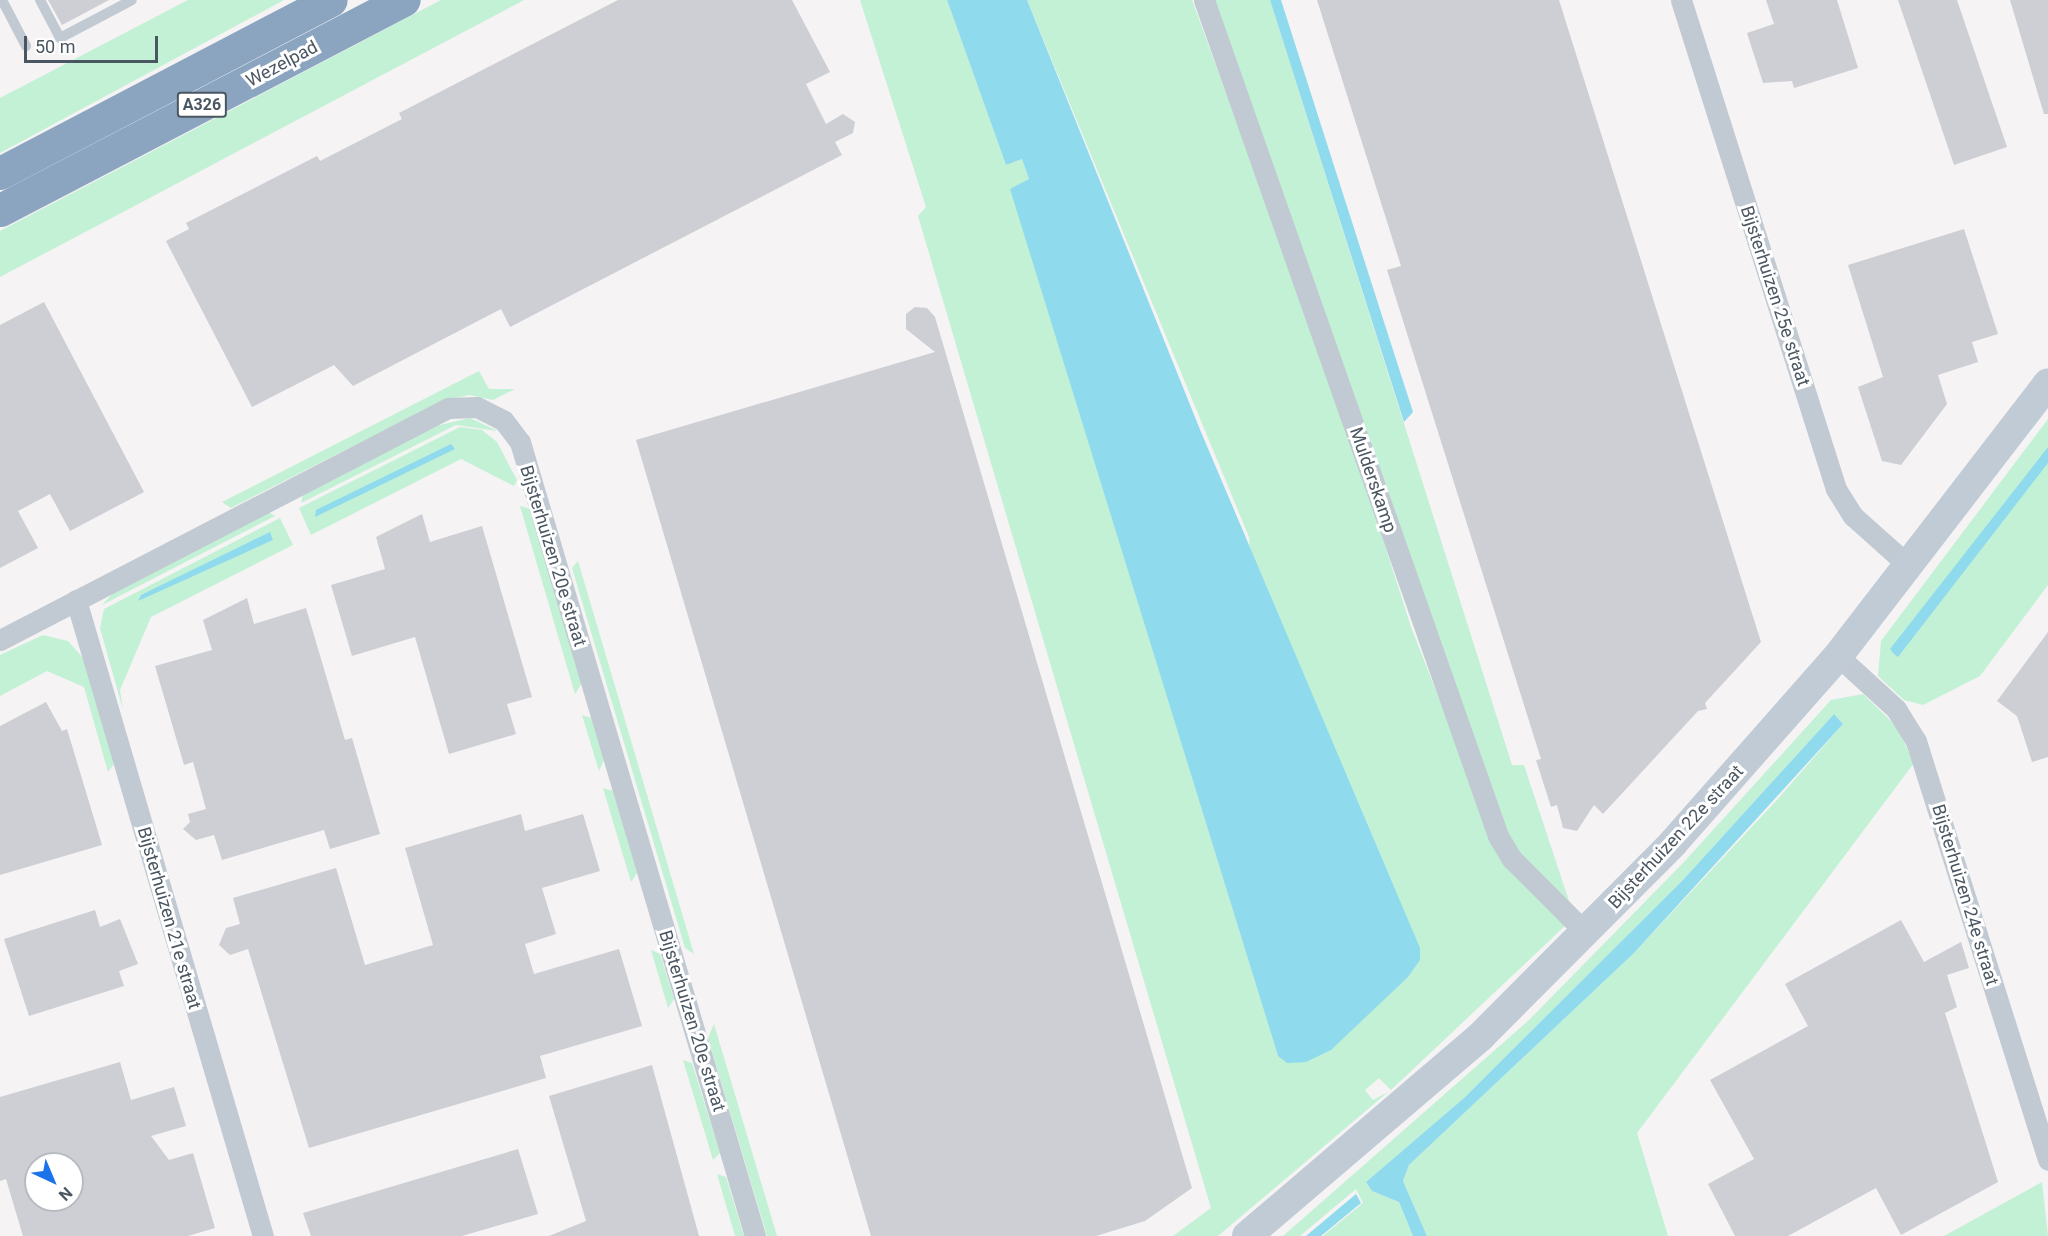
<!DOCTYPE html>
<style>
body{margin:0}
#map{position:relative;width:2048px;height:1236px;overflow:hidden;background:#f5f3f3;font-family:Roboto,sans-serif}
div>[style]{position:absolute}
.green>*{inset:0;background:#c3f1d5}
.water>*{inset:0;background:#90daee}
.building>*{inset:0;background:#cdcfd5}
.service>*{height:10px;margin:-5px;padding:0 5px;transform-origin:5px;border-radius:5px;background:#c1cad2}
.minor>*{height:21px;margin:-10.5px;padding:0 10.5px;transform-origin:10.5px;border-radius:10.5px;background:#c1cad2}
.secondary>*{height:30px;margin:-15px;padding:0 15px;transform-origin:15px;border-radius:15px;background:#c1cbd6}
.motorway>*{height:33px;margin:-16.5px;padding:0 16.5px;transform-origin:16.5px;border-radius:16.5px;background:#8ba5c1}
span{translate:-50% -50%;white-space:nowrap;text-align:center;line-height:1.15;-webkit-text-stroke:6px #fff;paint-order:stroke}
.shield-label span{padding:2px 4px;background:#fff;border:2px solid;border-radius:4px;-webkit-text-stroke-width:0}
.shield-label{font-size:16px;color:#4a5661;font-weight:700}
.street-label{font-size:18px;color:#4a5661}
.north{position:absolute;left:24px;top:1152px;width:60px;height:60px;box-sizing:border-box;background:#fff;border:2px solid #b7bbc0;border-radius:50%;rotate:136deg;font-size:16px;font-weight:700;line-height:24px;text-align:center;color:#4a5661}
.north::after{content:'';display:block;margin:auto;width:21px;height:27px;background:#1a73e8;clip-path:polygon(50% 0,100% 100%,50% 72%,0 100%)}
.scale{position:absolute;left:24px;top:36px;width:134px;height:27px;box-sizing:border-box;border:3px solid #4a5661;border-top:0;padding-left:8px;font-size:18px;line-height:21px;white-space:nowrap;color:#4a5661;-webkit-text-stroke:4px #fff;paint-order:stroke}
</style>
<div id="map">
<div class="green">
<div style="clip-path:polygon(188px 0,284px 0,0 153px,0 98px)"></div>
<div style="clip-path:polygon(441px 0,524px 0,0 277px,0 231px)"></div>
<div style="clip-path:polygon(860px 0,947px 0,1006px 165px,1022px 159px,1029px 179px,1011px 190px,1278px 1056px,1249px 537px,1027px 0,1192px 0,1342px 411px,1411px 627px,1494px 839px,1566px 925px,1391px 1090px,1379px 1078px,1365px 1090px,1373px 1100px,1388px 1092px,1218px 1236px,1173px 1236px,1211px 1208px,918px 216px,926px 207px)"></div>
<div style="clip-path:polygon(1213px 0,1270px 0,1512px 765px,1524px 765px,1573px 913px,1516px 856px)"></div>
<div style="clip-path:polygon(479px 371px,489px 389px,515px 389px,493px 400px,469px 395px,442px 401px,231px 508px,222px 502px)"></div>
<div style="clip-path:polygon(470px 418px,498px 431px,456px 425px,301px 503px,303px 494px,436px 426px)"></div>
<div style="clip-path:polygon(2048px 419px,2048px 585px,1980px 676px,1923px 705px,1904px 700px,1878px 676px,1881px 641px)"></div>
<div style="clip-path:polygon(460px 427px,482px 430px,497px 442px,517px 480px,514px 486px,461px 459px,311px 535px,299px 508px)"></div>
<div style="clip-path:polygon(520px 506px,530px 509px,582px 683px,575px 694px)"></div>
<div style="clip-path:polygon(268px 512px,275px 516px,102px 605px,113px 593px)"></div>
<div style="clip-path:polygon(280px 518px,293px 545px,151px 617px,120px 690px,123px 710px,100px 628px,104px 609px)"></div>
<div style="clip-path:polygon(578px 561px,694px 954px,685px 948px,572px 568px)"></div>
<div style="clip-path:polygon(43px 635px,68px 641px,84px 659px,114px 764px,108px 772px,84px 687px,47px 671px,0 696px,0 655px)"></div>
<div style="clip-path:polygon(1863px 694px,1897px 727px,1914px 763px,1637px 1133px,1668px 1236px,1427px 1236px,1403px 1181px,1409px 1165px,1634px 953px,1776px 801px,1843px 724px,1834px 714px,1683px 880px,1464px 1098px,1366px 1182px,1372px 1191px,1399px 1202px,1413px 1236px,1323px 1236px,1363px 1203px,1356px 1189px,1300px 1236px,1283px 1236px,1529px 1020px,1684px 862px,1831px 700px)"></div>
<div style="clip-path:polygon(582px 715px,591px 718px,604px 760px,599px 771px)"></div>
<div style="clip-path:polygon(603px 788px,613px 791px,637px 873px,631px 882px)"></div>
<div style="clip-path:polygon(651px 950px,660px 954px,674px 999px,668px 1008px)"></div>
<div style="clip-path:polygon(714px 1024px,777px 1236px,767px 1236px,708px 1038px)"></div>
<div style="clip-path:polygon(683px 1060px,692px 1063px,720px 1153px,713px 1160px)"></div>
<div style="clip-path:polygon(717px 1174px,726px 1177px,744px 1236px,735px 1236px)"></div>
<div style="clip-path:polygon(2042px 1182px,2048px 1236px,1944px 1236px)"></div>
</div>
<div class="water">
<div style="clip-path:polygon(947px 0,1027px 0,1201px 432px,1420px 948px,1420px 960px,1408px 977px,1331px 1050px,1306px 1062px,1287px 1063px,1278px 1056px,1010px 189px,1029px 179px,1022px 159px,1006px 165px)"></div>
<div style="clip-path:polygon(1270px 0,1281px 0,1384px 322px,1413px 412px,1404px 422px)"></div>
<div style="clip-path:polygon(451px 444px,455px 449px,315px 517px,316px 510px)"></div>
<div style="clip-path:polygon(2048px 447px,2048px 463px,1898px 657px,1894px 654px,1890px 649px)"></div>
<div style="clip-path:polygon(270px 532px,273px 540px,138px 601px,141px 595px)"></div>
<div style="clip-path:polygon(1834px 714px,1843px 724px,1634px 953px,1409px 1165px,1403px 1181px,1427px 1236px,1413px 1236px,1399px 1202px,1372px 1191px,1366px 1182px,1464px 1098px,1683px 880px)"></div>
<div style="clip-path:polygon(1356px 1194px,1361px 1203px,1321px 1236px,1306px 1236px)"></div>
</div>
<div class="building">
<div style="clip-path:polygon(48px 0,109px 0,62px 25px)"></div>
<div style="clip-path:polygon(618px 0,792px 0,830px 72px,806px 84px,826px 124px,843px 114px,855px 122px,853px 133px,835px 142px,842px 155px,510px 327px,501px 309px,353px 386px,334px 365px,252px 407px,166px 241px,189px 229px,186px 223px,317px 156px,320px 161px,402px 119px,399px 113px)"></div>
<div style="clip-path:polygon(1317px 0,1559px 0,1761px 642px,1705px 703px,1707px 709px,1698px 711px,1603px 814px,1594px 805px,1577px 831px,1563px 828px,1557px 805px,1551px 807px,1536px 760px,1541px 759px,1387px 270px,1401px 266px)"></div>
<div style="clip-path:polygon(1766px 0,1837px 0,1858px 68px,1794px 88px,1792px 81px,1763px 83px,1747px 33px,1774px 24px)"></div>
<div style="clip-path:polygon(1898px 0,1957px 0,2007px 147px,1954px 165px)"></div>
<div style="clip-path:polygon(2010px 0,2048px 0,2048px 114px,2044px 114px)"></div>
<div style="clip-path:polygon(1964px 229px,1998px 334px,1972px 342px,1978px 362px,1938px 375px,1947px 404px,1901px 465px,1882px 461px,1858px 387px,1883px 377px,1848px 265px)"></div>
<div style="clip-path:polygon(44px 302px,144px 492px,70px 531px,50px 494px,18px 511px,38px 548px,0 568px,0 325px)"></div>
<div style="clip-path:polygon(915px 307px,927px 308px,935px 317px,1192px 1188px,1145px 1221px,1096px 1236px,871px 1236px,636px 440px,935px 352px,906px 329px,906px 314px)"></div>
<div style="clip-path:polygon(422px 514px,430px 542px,482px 526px,532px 697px,507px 704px,516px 734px,449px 754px,415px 637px,352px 656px,331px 585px,385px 569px,376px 537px)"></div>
<div style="clip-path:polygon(247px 598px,254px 624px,306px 608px,345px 740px,352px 738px,380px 834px,330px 849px,324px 830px,222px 860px,214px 835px,196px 840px,183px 829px,190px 822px,188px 814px,206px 809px,193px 762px,184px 765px,155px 666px,212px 650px,203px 620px)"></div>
<div style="clip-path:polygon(2048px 632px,2048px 757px,2032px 762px,2017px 716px,1997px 701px)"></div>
<div style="clip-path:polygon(46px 702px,62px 731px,67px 729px,102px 845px,0 875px,0 726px)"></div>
<div style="clip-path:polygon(521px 814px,525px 831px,583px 814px,600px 871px,542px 888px,556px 934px,525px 944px,534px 974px,619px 949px,642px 1026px,540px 1056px,546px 1078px,309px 1148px,248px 949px,230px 955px,219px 945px,226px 928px,240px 924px,233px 898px,336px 868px,365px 965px,433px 945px,405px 848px)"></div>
<div style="clip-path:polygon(95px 910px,100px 927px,120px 919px,138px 964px,119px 971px,124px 986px,29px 1016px,4px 939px)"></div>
<div style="clip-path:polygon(1901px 920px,1924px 962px,1961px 942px,1969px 968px,1947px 975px,1957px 1007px,1945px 1013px,1998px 1182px,1901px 1235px,1876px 1188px,1788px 1236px,1735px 1236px,1708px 1184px,1754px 1159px,1710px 1080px,1808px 1026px,1785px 984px)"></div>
<div style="clip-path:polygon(evenodd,120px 1062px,131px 1100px,174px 1087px,186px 1126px,151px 1136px,169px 1160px,193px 1153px,215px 1228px,188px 1236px,23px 1236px,6px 1179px,0 1181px,0 1097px,120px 1062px,72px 1159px,72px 1200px,36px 1200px,36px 1164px,72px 1159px)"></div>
<div style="clip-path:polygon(652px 1065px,699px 1236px,549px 1236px,586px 1221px,549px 1096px)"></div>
<div style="clip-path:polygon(518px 1149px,538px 1214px,462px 1236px,311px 1236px,303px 1213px)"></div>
</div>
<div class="service">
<div style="left:2px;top:0;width:52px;rotate:62.4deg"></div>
<div style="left:40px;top:0;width:43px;rotate:62.2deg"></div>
<div style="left:60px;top:38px;width:81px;rotate:-27.8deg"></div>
</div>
<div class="minor">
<div style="left:1204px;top:0;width:886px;rotate:70.62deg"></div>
<div style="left:1498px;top:836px;width:27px;rotate:59deg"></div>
<div style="left:1512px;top:859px;width:105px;rotate:45deg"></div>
<div style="left:1681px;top:0;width:513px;rotate:72.41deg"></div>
<div style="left:1836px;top:489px;width:32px;rotate:58deg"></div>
<div style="left:1853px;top:516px;width:76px;rotate:41.8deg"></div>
<div style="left:76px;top:600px;width:663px;rotate:73.62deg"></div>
<div style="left:0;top:640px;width:505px;rotate:-27.38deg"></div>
<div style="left:448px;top:408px;width:29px;rotate:-2deg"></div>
<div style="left:477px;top:407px;width:30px;rotate:27deg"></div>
<div style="left:504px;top:421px;width:26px;rotate:53deg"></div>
<div style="left:520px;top:442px;width:828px;rotate:73.51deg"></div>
<div style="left:1838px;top:656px;width:79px;rotate:42.4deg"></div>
<div style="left:1896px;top:709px;width:38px;rotate:58deg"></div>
<div style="left:1916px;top:741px;width:439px;rotate:72.5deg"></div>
</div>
<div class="secondary">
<div style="left:1247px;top:1236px;width:308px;rotate:-40.5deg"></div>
<div style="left:1481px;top:1036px;width:272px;rotate:-45.1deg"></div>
<div style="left:1673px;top:843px;width:249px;rotate:-48.6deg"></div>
<div style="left:1838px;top:656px;width:344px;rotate:-52.4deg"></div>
</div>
<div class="motorway">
<div style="left:0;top:173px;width:373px;rotate:-27.6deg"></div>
<div style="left:0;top:210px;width:455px;rotate:-27.5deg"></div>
</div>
<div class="shield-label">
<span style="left:202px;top:105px">A326</span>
</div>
<div class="street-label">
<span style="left:282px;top:64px;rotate:-28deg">Wezelpad</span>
<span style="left:1775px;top:296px;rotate:72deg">Bijsterhuizen 25e straat</span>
<span style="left:1373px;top:480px;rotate:71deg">Mulderskamp</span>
<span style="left:553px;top:556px;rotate:73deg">Bijsterhuizen 20e straat</span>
<span style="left:1676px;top:837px;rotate:-47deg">Bijsterhuizen 22e straat</span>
<span style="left:1965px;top:895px;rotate:73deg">Bijsterhuizen 24e straat</span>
<span style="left:169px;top:918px;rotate:74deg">Bijsterhuizen 21e straat</span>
<span style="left:692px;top:1021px;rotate:73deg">Bijsterhuizen 20e straat</span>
</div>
<div class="north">N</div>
<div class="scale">50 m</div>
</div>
